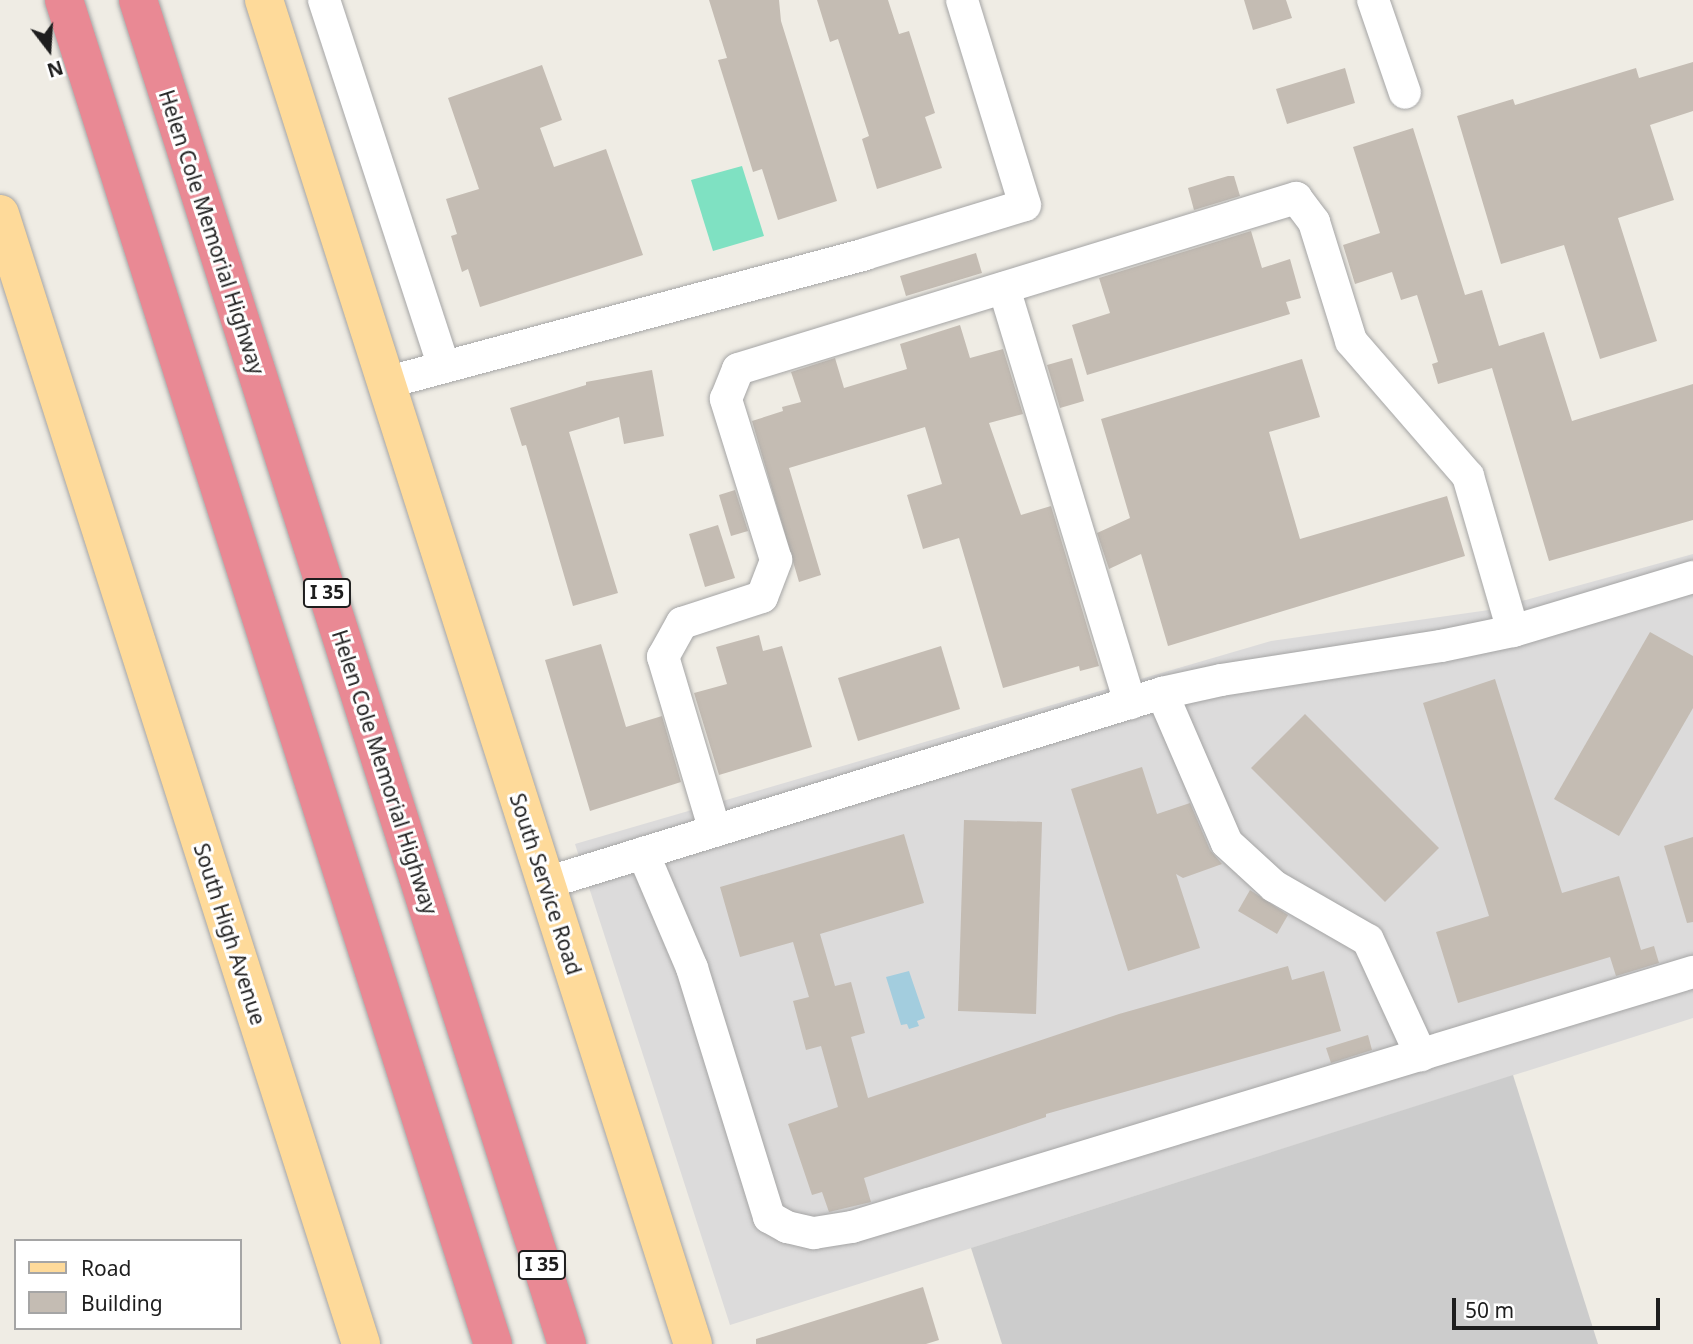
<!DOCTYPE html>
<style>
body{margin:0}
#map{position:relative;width:1693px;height:1344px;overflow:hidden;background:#efece4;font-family:"Noto Sans",sans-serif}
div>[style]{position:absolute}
.residential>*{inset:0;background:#dcdbdb}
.religious>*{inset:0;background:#ccc}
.pitch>*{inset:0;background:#7fe1c2}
.water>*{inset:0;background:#a3cdde}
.building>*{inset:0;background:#c4bcb3}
.roads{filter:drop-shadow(0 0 2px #a5a5a5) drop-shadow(0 0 2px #a5a5a5)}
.minor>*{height:32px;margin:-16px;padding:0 16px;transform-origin:16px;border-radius:16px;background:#fff}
.major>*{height:38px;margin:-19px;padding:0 19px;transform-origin:19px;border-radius:19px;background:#feda9a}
.highway>*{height:38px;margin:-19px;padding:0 19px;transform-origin:19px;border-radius:19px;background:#e98994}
span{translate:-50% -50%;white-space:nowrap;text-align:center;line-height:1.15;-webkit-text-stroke:6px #fff;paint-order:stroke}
.shield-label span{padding:2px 5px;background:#fff;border:2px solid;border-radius:5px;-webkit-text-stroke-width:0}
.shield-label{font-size:19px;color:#1e1e1e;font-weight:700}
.street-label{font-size:21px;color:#1e1e1e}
.legend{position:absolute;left:14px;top:1239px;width:228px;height:91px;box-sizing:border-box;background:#fff;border:2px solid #a5a5a5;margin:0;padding:9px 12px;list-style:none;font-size:21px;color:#1e1e1e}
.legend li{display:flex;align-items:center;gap:14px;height:35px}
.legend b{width:35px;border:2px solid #a5a5a5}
.north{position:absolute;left:14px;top:14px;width:70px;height:70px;-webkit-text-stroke:5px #fff;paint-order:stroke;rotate:163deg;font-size:19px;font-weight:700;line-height:28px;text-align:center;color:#1e1e1e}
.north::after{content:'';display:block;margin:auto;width:24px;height:32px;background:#1e1e1e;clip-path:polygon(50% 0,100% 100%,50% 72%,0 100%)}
.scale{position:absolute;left:1452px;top:1298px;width:208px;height:32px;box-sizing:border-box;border:4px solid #1e1e1e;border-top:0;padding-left:9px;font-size:21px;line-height:24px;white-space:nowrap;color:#1e1e1e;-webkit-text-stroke:5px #fff;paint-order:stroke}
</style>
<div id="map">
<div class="residential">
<div style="clip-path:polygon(1693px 554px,1693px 1018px,730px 1325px,575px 844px,1271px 641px,1489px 610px)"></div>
</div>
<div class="religious">
<div style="clip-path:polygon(1513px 1075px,1598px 1344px,1002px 1344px,971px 1248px)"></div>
</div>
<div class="pitch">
<div style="clip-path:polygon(742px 166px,764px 236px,713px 251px,691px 180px)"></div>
</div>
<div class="water">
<div style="clip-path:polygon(909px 971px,925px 1018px,917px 1021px,919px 1026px,909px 1029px,907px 1024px,901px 1025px,886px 977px)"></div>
</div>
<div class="building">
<div style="clip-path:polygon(709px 0,779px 0,781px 21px,837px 201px,778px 220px,762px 169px,753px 172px,718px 60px,727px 58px)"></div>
<div style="clip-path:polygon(817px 0,888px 0,899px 34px,909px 31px,935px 113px,925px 117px,942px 168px,877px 189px,862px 139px,869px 136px,838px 39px,830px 42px)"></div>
<div style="clip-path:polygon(1244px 0,1286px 0,1292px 18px,1253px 30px)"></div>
<div style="clip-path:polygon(1693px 62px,1693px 111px,1650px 125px,1674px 200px,1618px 218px,1657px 341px,1600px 359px,1564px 245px,1501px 264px,1457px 116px,1513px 99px,1515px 105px,1636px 68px,1639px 78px)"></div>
<div style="clip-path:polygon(542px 65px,562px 120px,540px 128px,554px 167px,606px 149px,643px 255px,480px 307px,468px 269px,462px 272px,451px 236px,457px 234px,446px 199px,479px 189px,448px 98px)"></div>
<div style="clip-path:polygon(1345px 68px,1355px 103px,1287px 124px,1276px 89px)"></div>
<div style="clip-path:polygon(1413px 128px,1465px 295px,1482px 290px,1499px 346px,1544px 332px,1572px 421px,1693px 384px,1693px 520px,1549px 561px,1492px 368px,1438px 384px,1432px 364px,1438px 362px,1417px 295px,1401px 300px,1392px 272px,1355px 284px,1343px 245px,1380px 233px,1353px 147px)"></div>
<div style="clip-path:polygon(1228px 176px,1234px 176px,1240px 196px,1194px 210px,1188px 188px)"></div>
<div style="clip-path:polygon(1251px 231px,1262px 268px,1290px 259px,1301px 298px,1286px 302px,1290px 314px,1087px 375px,1072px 325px,1110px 313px,1099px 278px)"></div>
<div style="clip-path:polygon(976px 253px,982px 273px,906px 296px,900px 276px)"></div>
<div style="clip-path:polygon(960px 325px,970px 358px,1003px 349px,1023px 414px,989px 423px,1021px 515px,1051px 506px,1099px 666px,1080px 671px,1079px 666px,1003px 688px,959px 538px,923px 549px,907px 495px,942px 484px,925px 427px,789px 468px,821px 575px,799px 582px,752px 421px,783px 411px,782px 407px,801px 402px,791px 372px,835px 358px,844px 388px,907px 369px,900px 344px)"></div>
<div style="clip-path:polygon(1072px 358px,1084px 401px,1060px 408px,1047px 365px)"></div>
<div style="clip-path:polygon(1302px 359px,1320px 417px,1269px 432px,1300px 539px,1447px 496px,1465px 556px,1168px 646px,1141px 554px,1109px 569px,1097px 533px,1130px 518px,1101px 419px)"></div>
<div style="clip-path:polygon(652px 370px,664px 436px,624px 444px,619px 417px,569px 432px,618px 593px,573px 606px,526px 445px,522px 446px,510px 408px,586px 385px,586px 382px)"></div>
<div style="clip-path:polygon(735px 490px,748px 531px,731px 536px,719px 495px)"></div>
<div style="clip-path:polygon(718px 525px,735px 578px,705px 587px,689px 534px)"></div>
<div style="clip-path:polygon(1650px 632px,1693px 656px,1693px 708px,1619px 836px,1554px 799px)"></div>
<div style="clip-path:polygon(759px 635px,763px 651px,782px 646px,812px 747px,719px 775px,694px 693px,727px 684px,716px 647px)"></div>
<div style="clip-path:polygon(601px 644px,626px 727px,662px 716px,681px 782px,590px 811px,545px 660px)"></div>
<div style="clip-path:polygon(941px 646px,960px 709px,858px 741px,838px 678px)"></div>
<div style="clip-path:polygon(1495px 679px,1562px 893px,1619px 876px,1641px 950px,1654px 946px,1659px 963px,1616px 976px,1610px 957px,1458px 1003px,1436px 932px,1489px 916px,1423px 703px)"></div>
<div style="clip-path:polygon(1305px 714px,1439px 848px,1385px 902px,1251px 768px)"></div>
<div style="clip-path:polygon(1142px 767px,1157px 814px,1190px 803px,1210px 850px,1222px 864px,1183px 878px,1176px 874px,1200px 948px,1128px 971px,1071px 789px)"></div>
<div style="clip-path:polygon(964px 820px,1042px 822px,1036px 1014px,958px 1011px)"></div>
<div style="clip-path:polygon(904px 834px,924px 903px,820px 934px,835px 986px,851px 982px,865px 1033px,851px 1037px,868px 1098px,1119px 1014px,1288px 966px,1292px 980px,1324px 971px,1341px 1031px,1046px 1114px,1046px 1117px,864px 1178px,871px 1202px,829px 1212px,822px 1192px,812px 1195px,788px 1124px,838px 1107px,821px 1046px,806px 1050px,793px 1001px,809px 997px,793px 942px,740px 957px,720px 887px)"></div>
<div style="clip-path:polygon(1693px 837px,1693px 922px,1687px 923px,1664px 846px)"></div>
<div style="clip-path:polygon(1250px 890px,1288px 915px,1277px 934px,1238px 911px)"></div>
<div style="clip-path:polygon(1368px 1035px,1372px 1050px,1331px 1063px,1326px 1048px)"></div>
<div style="clip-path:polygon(923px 1287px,939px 1340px,926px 1344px,756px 1344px,756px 1339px)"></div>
</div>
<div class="roads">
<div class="minor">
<div style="left:324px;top:0;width:384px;rotate:71.9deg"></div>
<div style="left:1373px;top:0;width:98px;rotate:71deg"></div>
<div style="left:1004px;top:288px;width:434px;rotate:73.1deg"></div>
<div style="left:385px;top:383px;width:497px;rotate:-15deg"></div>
<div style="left:865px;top:254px;width:167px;rotate:-17deg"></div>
<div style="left:1025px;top:205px;width:214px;rotate:-107.1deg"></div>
<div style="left:1162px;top:693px;width:163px;rotate:66.6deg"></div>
<div style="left:1227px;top:843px;width:64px;rotate:42.5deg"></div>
<div style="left:1274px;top:886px;width:108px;rotate:29.9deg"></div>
<div style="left:1368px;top:940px;width:127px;rotate:65.3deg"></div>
<div style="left:715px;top:831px;width:182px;rotate:-106.6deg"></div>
<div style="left:663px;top:657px;width:39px;rotate:-61deg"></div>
<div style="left:682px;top:623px;width:84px;rotate:-18deg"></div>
<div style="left:762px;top:597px;width:40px;rotate:-69deg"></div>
<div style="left:776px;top:560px;width:169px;rotate:-107.3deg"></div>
<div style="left:726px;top:399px;width:32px;rotate:-68deg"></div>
<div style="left:738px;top:369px;width:584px;rotate:-17.04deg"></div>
<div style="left:1296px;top:198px;width:30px;rotate:53deg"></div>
<div style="left:1314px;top:222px;width:125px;rotate:72.7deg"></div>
<div style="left:1351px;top:341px;width:179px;rotate:49.1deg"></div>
<div style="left:1468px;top:476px;width:161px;rotate:73.8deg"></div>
<div style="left:643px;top:853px;width:125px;rotate:66.9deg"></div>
<div style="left:692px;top:968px;width:261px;rotate:72.8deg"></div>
<div style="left:769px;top:1217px;width:21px;rotate:29deg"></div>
<div style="left:787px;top:1227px;width:28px;rotate:13deg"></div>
<div style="left:814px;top:1233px;width:38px;rotate:-9deg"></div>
<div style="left:852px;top:1227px;width:879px;rotate:-16.87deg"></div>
<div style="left:546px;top:883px;width:645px;rotate:-17.14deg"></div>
<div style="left:1162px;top:693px;width:60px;rotate:-12.4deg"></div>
<div style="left:1221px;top:680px;width:223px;rotate:-8.8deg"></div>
<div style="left:1441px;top:646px;width:74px;rotate:-11.8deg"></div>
<div style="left:1513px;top:631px;width:188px;rotate:-16.7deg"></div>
</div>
<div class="major">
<div style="left:264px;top:0;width:1411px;rotate:72.3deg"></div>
<div style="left:0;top:214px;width:1186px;rotate:72.28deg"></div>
</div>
<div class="highway">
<div style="left:64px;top:0;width:1411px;rotate:72.3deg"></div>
<div style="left:138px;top:0;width:1411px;rotate:72.3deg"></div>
</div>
</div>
<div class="shield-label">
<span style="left:327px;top:593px">I 35</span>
<span style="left:542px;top:1265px">I 35</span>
</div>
<div class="street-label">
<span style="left:212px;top:232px;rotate:72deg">Helen Cole Memorial Highway</span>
<span style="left:385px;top:772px;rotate:72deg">Helen Cole Memorial Highway</span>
<span style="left:546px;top:884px;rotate:72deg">South Service Road</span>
<span style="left:230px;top:934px;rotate:72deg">South High Avenue</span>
</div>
<ul class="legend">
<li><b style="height:9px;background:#feda9a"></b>Road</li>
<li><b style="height:19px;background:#c4bcb3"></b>Building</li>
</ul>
<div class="north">N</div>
<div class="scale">50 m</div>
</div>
